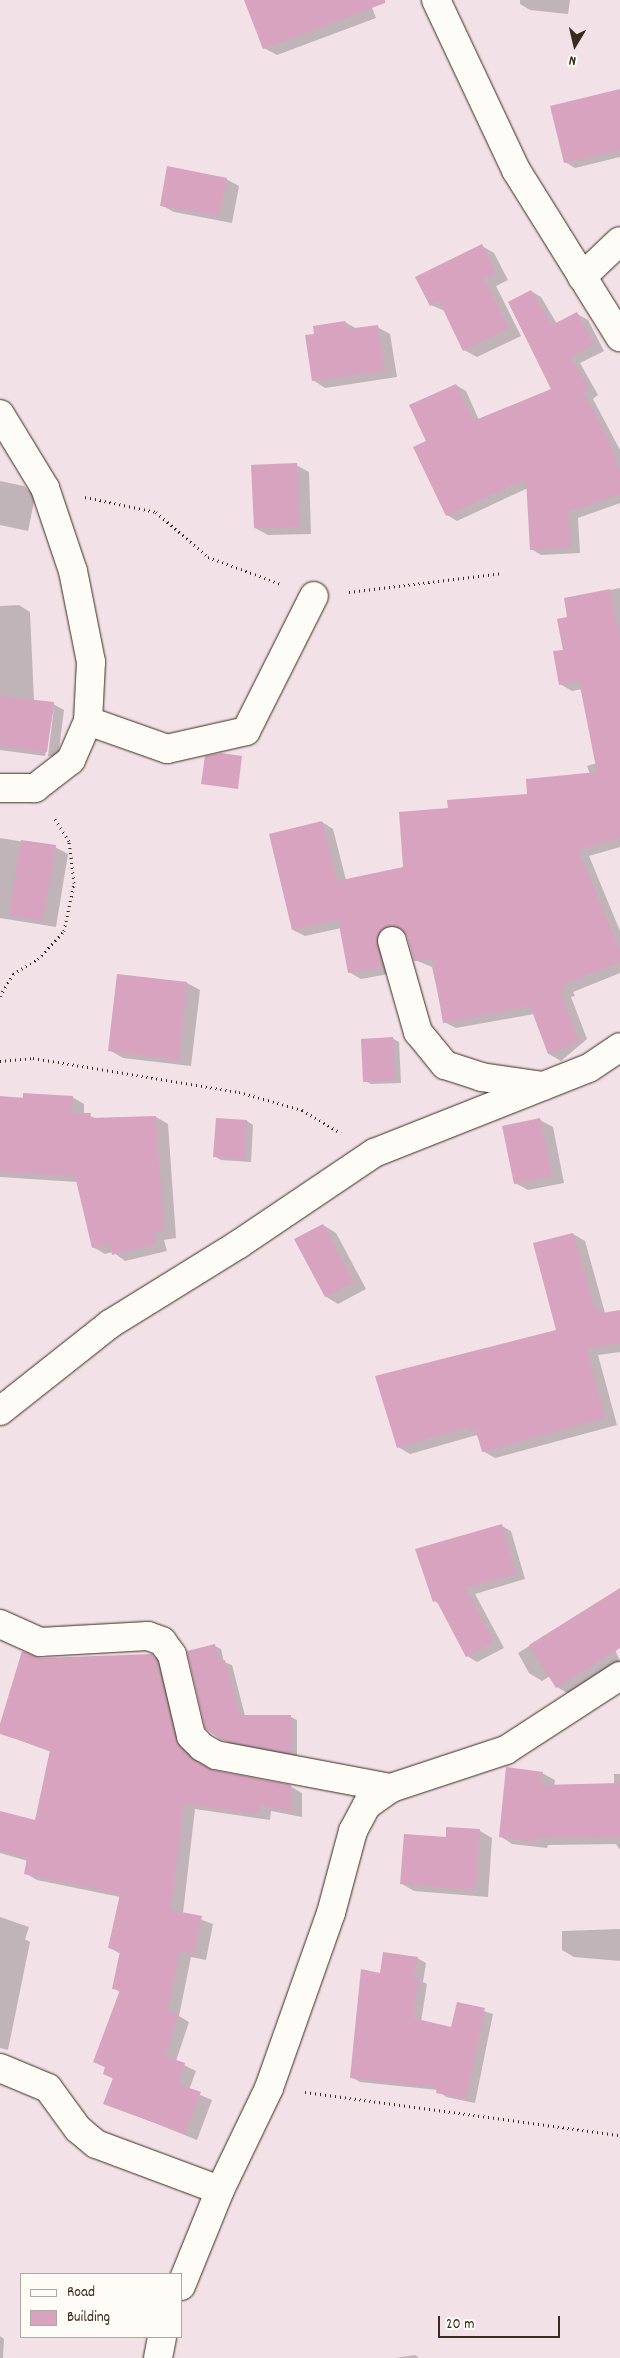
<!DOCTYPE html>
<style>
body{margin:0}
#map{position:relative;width:620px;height:2358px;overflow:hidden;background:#f2e1e6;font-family:Dekko,sans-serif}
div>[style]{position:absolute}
.shadow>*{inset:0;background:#0003}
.building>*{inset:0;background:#d7a3be}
.path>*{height:3px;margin-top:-1.5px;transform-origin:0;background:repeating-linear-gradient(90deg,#3b2a1e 0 1px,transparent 0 5px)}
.roads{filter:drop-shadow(0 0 1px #3b2a1e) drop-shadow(0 0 1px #3b2a1e)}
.minor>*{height:28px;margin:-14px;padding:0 14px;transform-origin:14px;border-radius:14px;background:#fdfcf7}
span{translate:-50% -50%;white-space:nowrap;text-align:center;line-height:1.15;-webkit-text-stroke:5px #fdfcf7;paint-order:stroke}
.legend{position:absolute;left:20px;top:2273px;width:162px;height:65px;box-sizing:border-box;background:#fdfcf7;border:1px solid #afa8a0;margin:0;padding:6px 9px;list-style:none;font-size:15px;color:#3b2a1e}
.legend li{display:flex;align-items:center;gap:10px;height:25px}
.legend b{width:25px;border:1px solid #afa8a0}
.north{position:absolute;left:550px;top:20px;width:50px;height:50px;-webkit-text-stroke:4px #fdfcf7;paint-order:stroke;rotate:189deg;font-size:14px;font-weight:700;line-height:20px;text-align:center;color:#3b2a1e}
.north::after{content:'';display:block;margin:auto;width:18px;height:22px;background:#3b2a1e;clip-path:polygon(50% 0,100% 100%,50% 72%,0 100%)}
.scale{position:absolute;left:438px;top:2316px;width:122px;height:22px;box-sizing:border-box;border:2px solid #3b2a1e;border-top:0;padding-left:6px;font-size:15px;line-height:18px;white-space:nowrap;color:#3b2a1e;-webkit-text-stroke:4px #fdfcf7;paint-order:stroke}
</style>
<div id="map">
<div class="shadow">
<div style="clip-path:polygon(246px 0,369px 0,376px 18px,277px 55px,264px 48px)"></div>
<div style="clip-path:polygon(520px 0,570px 0,568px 14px,530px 10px,520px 4px)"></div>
<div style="clip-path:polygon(620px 91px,620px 157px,575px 168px,565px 162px)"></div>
<div style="clip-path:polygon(226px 179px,239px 186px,232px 223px,174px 212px,161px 205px)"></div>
<div style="clip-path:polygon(482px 246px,494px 253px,508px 280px,496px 286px,521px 336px,477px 357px,464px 350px,445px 311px,431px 305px)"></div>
<div style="clip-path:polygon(531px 291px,541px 297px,557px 324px,577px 314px,588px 320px,604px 351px,580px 363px,598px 395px,593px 399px,620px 450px,620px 503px,578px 518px,580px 553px,541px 555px,531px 549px,528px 488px,457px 521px,447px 515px,428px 441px,456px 385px,466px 391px,479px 420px,553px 389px)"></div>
<div style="clip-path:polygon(345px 322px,357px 329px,377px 327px,390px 334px,397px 377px,325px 388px,313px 380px,316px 335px)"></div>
<div style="clip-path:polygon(296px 465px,309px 472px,311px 534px,268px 535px,255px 528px)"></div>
<div style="clip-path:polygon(0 481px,24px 486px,35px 497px,28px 531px,0 525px)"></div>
<div style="clip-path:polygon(620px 588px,620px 847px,589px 856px,620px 931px,620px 973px,573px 992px,575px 996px,571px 997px,587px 1039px,561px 1061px,549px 1054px,534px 1014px,456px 1028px,444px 1022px,432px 967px,415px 960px,406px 933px,400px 932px,394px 973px,361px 979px,349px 972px,341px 928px,305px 936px,293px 930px,322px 822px,333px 829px,346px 880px,405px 868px,449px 809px,529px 796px,590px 774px,587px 766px,597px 763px,582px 689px,572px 691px,560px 684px,569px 618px,565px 599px)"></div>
<div style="clip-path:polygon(19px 605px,30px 612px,34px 701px,53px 704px,64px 710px,58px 757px,48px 756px,54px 707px,45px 756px,0 750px,0 606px)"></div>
<div style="clip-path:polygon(0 838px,55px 847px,68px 854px,56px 927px,0 918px)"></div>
<div style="clip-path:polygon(118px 975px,187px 983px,200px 990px,191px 1066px,123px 1058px,111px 1051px)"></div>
<div style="clip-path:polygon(392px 1038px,399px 1042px,401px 1083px,371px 1084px,365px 1081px)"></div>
<div style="clip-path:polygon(72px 1097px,84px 1104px,84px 1114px,98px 1119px,156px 1117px,168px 1124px,176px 1238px,164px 1240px,167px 1251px,125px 1261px,113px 1252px,105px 1254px,93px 1247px,77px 1182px,0 1177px,0 1098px)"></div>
<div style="clip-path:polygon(540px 1120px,553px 1127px,564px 1183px,528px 1190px,515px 1183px)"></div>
<div style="clip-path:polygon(247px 1121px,253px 1125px,251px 1162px,221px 1160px,214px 1156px)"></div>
<div style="clip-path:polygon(323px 1225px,336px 1233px,366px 1289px,338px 1304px,325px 1296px)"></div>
<div style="clip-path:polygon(573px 1234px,585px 1241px,605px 1313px,620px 1312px,620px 1352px,598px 1355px,617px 1425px,495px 1458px,483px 1451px,477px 1435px,410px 1454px,398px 1447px,557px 1331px,535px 1244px)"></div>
<div style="clip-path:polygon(502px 1526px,511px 1531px,525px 1579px,475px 1594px,504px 1648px,477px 1662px,467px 1656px,439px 1604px,434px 1601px)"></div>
<div style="clip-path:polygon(620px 1590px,620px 1640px,613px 1644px,620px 1662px,569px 1694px,557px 1687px,550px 1676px,542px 1681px,529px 1673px,518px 1653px)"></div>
<div style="clip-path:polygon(215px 1646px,221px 1649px,224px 1662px,232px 1665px,245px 1716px,291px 1717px,297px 1720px,297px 1756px,229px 1743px,212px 1733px)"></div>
<div style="clip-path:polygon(152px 1655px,164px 1662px,187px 1747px,202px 1766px,212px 1771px,290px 1786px,302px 1793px,302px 1817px,271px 1811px,270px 1820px,195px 1809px,183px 1913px,213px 1924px,206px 1960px,191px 1957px,179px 2016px,189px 2022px,176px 2061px,196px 2071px,189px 2090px,212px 2100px,197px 2140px,105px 2103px,114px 2079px,104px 2074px,106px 2068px,95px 2062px,120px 1992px,113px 1988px,121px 1954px,110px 1948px,120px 1897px,37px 1880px,25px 1873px,28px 1861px,0 1853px,0 1812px,36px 1821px,51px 1752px,0 1733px,41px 1659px)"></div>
<div style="clip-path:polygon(542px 1773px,555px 1780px,554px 1786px,614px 1784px,614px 1774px,620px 1774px,620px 1850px,616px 1844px,548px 1845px,547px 1848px,512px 1844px,500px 1836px)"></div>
<div style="clip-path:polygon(448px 1828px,480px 1831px,492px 1838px,488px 1897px,414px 1891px,402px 1884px,447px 1838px)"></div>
<div style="clip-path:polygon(0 1917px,29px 1927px,25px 1939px,30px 1942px,8px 2050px,0 2048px)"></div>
<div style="clip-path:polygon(620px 1929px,620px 1961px,574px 1957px,562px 1950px,562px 1931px)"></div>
<div style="clip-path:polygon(417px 1958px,426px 1963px,423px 1982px,427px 1984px,421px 2022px,452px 2029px,458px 2003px,493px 2014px,475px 2103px,446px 2097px,438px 2090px,360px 2082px,351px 2077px,381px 1974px)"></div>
<div style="clip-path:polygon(0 2336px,4px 2339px,3px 2358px,0 2358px)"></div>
<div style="clip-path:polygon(415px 2355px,419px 2358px,395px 2358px)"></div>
</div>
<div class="building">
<div style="clip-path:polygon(244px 0,385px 0,385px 3px,263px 49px)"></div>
<div style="clip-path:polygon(620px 89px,620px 150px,564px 163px,550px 106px)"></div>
<div style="clip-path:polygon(167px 166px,227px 178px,219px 216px,160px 206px)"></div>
<div style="clip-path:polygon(482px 244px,496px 273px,484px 279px,509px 328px,463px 351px,439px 301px,430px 306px,415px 277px)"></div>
<div style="clip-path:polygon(531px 290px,552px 325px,577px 312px,594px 345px,570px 357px,589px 389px,583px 393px,606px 433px,620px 472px,620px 494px,568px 512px,570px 547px,530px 550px,526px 479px,446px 516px,413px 447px,426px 441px,409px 405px,456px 384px,473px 421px,551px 389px,508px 302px)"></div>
<div style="clip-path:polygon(345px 321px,347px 329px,378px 325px,385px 371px,312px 381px,305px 335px,314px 334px,313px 326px)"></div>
<div style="clip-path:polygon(297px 463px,299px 527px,254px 528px,251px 465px)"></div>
<div style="clip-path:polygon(610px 589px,620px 640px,620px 838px,578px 850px,620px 951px,620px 962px,562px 985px,563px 990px,560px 991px,579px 1042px,548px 1054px,530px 1006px,443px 1023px,432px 959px,414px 961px,407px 936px,396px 926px,387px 926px,377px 937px,383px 967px,348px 973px,338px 919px,292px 930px,269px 834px,322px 821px,337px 881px,403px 867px,399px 812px,448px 808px,447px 800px,527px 794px,526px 779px,597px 772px,579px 681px,559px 685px,553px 651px,563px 650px,557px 619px,567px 617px,564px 598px)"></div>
<div style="clip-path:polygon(0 696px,54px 702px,47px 752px,0 746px)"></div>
<div style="clip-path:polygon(221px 753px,242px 756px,238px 789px,201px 784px,205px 756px)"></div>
<div style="clip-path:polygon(21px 840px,56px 845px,43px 921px,9px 915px)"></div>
<div style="clip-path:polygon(117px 974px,187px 982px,179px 1060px,108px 1051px)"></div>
<div style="clip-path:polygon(393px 1037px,395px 1080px,363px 1082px,361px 1039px)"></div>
<div style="clip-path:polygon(23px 1093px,73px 1096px,72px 1113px,91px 1113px,90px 1118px,156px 1116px,164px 1231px,153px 1233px,156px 1244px,112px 1255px,110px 1244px,92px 1248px,75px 1176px,0 1172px,0 1096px,23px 1098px)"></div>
<div style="clip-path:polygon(216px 1118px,247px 1120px,245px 1159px,213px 1157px)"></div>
<div style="clip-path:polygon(540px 1118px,552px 1176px,514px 1184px,502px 1126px)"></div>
<div style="clip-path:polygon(323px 1224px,354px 1282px,325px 1297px,294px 1239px)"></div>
<div style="clip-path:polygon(573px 1233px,595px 1310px,601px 1309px,602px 1313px,620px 1310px,620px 1343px,587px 1349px,605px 1418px,482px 1452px,476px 1430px,470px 1432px,469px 1427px,397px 1448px,375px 1376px,556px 1330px,533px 1243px)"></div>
<div style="clip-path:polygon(502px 1524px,516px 1574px,466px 1588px,494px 1642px,466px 1657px,436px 1600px,433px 1602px,415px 1549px)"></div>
<div style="clip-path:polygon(620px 1588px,620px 1648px,556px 1688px,529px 1645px)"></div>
<div style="clip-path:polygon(215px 1644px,219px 1662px,225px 1660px,240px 1715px,291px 1715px,291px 1753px,221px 1740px,205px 1728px,187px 1651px)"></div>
<div style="clip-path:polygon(22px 1651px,41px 1658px,152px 1654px,157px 1662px,176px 1740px,191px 1758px,213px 1770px,291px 1785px,291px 1811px,260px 1805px,258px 1814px,184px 1804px,171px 1910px,202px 1916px,194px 1954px,180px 1951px,167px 2011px,178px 2014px,165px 2056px,185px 2063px,178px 2084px,201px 2092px,185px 2134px,103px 2104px,113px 2078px,103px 2074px,105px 2067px,93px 2062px,120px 1990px,112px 1989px,120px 1951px,108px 1948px,120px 1894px,24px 1874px,27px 1858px,0 1851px,0 1811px,35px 1820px,50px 1750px,0 1734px,0 1724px)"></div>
<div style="clip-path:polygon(506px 1767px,543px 1772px,541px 1785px,620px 1783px,620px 1837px,535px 1838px,535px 1842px,499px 1837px)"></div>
<div style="clip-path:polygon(446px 1827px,480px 1829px,476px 1890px,400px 1884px,404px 1834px,446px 1837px)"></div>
<div style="clip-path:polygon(383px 1952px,418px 1957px,414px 1977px,419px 1978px,413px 2018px,451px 2027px,457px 2002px,485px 2008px,466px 2099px,436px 2093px,437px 2087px,350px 2078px,361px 1969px,380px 1973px)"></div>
</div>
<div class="path">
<div style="left:85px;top:497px;width:73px;rotate:11.9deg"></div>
<div style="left:156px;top:512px;width:69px;rotate:40.9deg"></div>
<div style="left:208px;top:557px;width:78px;rotate:20.3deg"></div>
<div style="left:349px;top:592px;width:155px;rotate:-7deg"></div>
<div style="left:0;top:996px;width:26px;rotate:-59deg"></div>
<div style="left:13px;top:974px;width:29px;rotate:-31deg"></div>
<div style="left:38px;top:959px;width:38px;rotate:-47deg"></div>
<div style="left:64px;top:931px;width:49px;rotate:-78.2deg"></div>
<div style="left:74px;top:883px;width:42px;rotate:-96.8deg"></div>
<div style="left:69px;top:841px;width:27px;rotate:-123deg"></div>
<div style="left:0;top:1061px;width:33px;rotate:-5deg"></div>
<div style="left:33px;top:1058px;width:209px;rotate:9.4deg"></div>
<div style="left:239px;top:1092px;width:66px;rotate:15.9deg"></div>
<div style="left:302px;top:1110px;width:45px;rotate:30.5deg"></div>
<div style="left:305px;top:2092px;width:318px;rotate:7.8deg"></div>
</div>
<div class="roads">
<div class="minor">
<div style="left:436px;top:0;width:188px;rotate:64.8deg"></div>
<div style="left:516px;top:170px;width:197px;rotate:58.1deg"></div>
<div style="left:582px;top:277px;width:52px;rotate:-43.5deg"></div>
<div style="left:0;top:414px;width:87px;rotate:58.7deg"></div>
<div style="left:45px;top:488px;width:88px;rotate:71.4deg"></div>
<div style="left:73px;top:571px;width:93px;rotate:78.8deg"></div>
<div style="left:91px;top:662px;width:59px;rotate:92.9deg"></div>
<div style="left:88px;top:721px;width:43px;rotate:113.6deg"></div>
<div style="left:71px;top:760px;width:46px;rotate:142.1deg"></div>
<div style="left:35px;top:788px;width:35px;rotate:180deg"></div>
<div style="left:88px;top:721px;width:84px;rotate:19.5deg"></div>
<div style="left:167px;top:749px;width:81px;rotate:-12.8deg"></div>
<div style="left:246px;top:731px;width:151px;rotate:-63.3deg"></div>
<div style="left:392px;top:941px;width:95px;rotate:74.1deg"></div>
<div style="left:418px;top:1032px;width:43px;rotate:50.7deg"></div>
<div style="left:445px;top:1065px;width:38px;rotate:18deg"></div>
<div style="left:481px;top:1077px;width:63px;rotate:8.3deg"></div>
<div style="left:0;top:1411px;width:140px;rotate:-38.3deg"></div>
<div style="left:110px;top:1324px;width:152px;rotate:-31.8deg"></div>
<div style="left:239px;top:1244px;width:163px;rotate:-34deg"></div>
<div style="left:374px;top:1153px;width:231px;rotate:-21.6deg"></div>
<div style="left:589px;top:1068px;width:37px;rotate:-34deg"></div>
<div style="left:0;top:1624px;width:44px;rotate:24.2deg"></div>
<div style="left:40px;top:1642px;width:108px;rotate:-3.2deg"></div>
<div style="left:148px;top:1636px;width:15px;rotate:20deg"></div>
<div style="left:162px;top:1641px;width:17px;rotate:54deg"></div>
<div style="left:172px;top:1655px;width:83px;rotate:76.8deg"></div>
<div style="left:191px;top:1736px;width:16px;rotate:45deg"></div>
<div style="left:202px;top:1747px;width:16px;rotate:30deg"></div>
<div style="left:216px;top:1755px;width:178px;rotate:10.7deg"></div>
<div style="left:0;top:2068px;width:52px;rotate:22.6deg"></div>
<div style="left:48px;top:2088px;width:51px;rotate:53.8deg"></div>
<div style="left:78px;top:2129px;width:23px;rotate:40deg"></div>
<div style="left:96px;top:2144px;width:132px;rotate:20.4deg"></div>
<div style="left:181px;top:2286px;width:104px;rotate:-67.9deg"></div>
<div style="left:220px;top:2190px;width:113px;rotate:-64.3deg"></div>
<div style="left:269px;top:2088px;width:186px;rotate:-70.5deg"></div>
<div style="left:331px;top:1913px;width:85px;rotate:-75deg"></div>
<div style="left:353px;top:1831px;width:30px;rotate:-62deg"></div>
<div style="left:367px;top:1805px;width:29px;rotate:-35deg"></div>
<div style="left:391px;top:1788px;width:121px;rotate:-18.3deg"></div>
<div style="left:506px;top:1750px;width:136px;rotate:-33deg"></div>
<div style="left:158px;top:2358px;width:21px;rotate:-79deg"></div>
</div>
</div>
<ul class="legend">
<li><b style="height:6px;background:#fdfcf7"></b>Road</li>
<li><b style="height:14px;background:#d7a3be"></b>Building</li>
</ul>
<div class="north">N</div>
<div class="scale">20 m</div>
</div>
